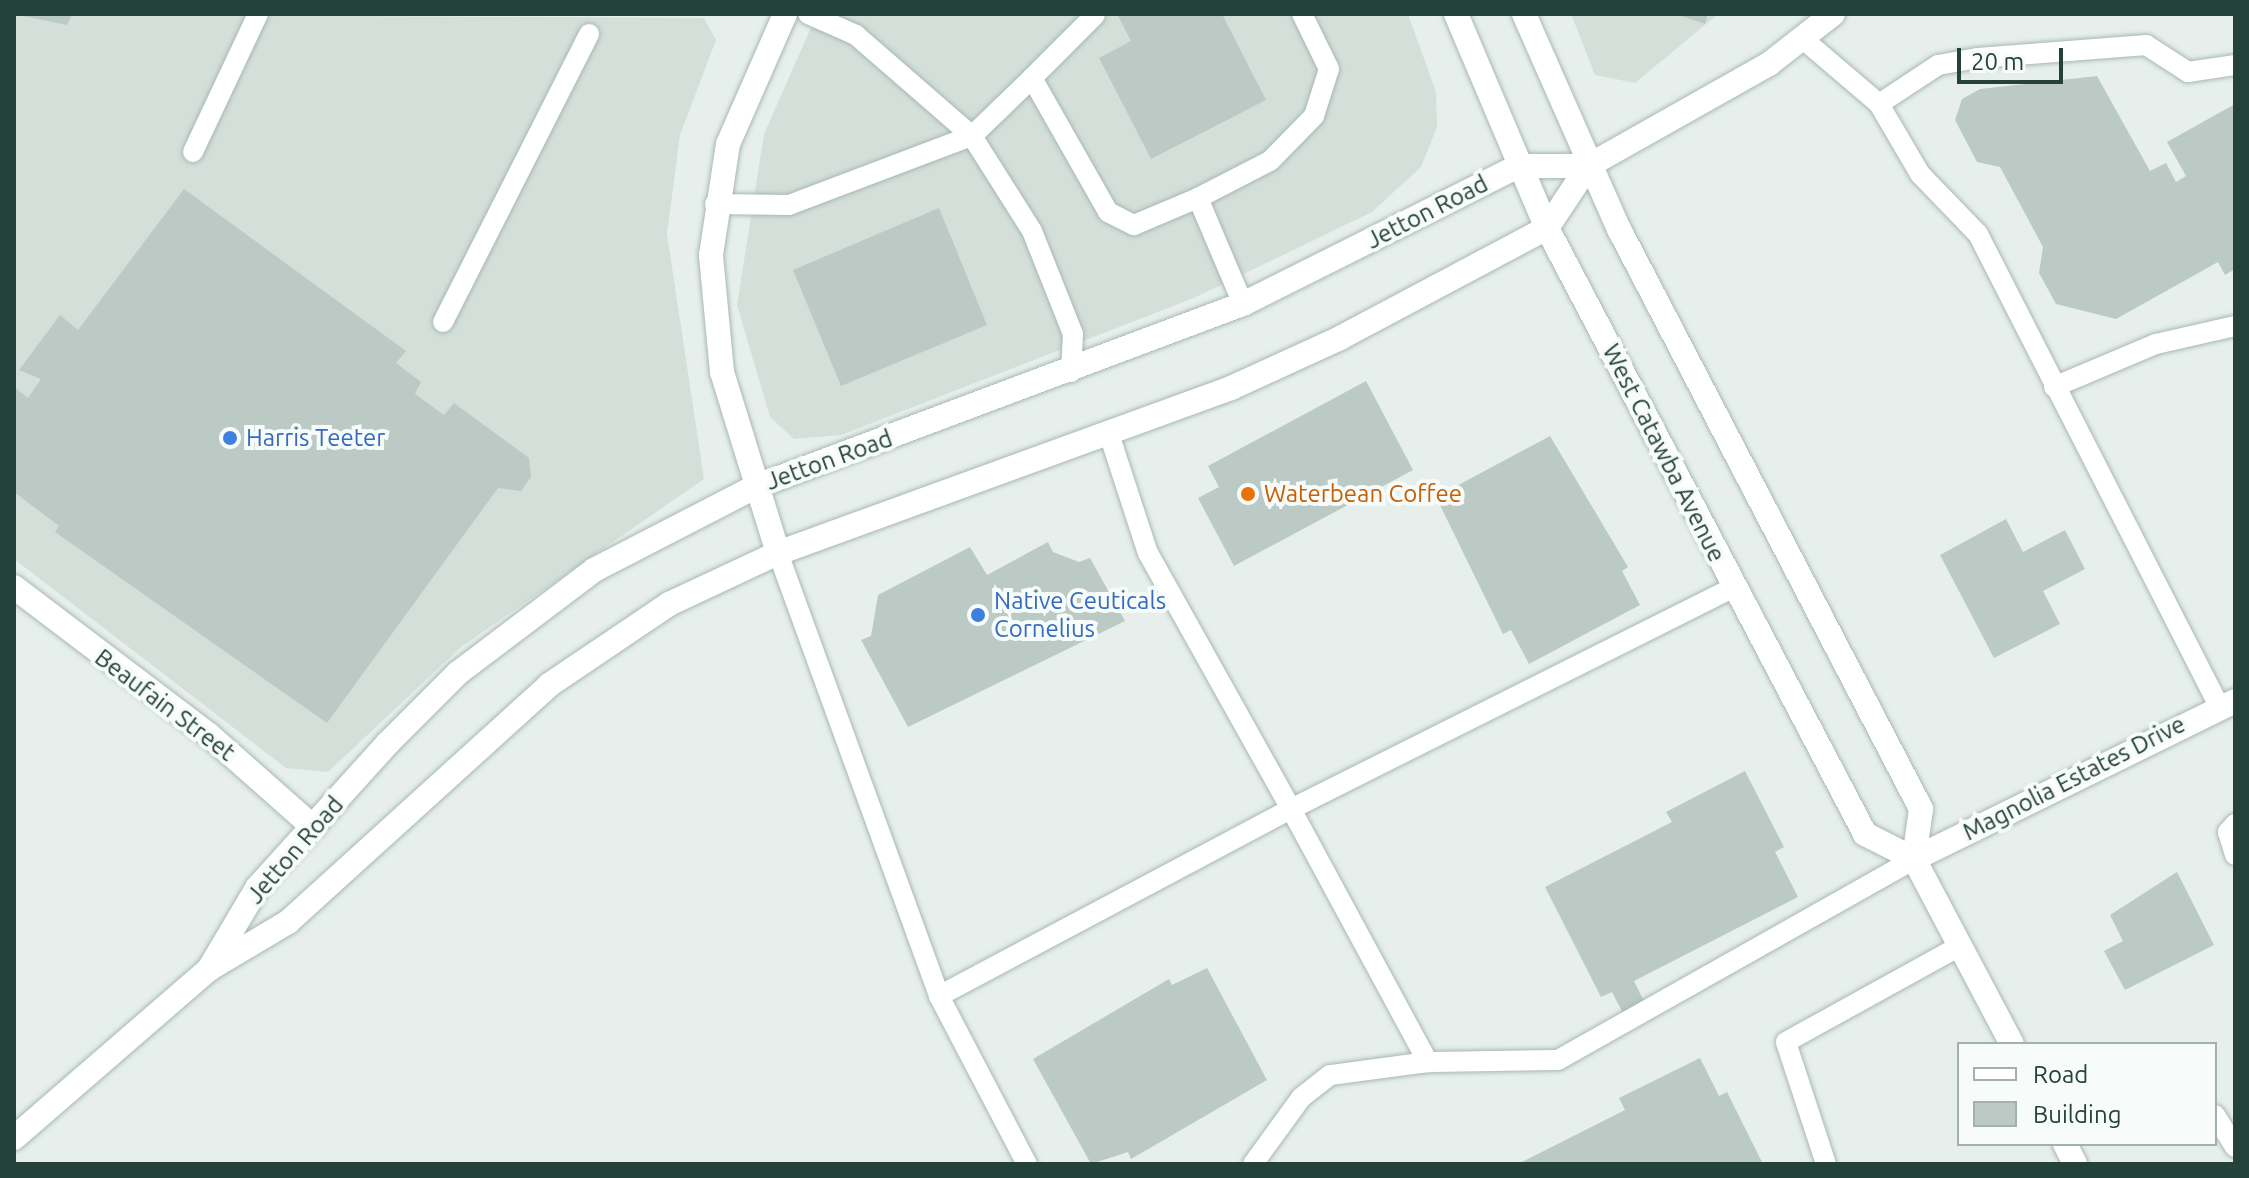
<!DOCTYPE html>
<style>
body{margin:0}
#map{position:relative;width:2249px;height:1178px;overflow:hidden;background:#e6efeb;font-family:Ubuntu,sans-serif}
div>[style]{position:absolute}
.built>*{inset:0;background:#d4dfda}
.building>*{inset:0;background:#bbcac4}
.roads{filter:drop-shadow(0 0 2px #a8b8b2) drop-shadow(0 0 2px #a8b8b2)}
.service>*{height:20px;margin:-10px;padding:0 10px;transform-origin:10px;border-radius:10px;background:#fff}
.minor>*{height:24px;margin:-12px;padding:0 12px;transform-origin:12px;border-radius:12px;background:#fff}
.tertiary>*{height:24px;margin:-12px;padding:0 12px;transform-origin:12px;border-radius:12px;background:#fff}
.secondary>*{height:24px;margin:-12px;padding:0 12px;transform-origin:12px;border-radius:12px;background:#fff}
.dots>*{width:22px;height:22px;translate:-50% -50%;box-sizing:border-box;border:4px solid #f7fbf9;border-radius:50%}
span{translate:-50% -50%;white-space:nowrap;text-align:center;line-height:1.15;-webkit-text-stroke:8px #f7fbf9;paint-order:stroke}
.street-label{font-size:24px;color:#24423a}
.shop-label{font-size:24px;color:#366cbe}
.left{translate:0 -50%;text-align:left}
.food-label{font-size:24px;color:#c56008}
.frame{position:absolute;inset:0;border:16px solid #24423a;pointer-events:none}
.legend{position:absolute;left:1957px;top:1042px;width:260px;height:104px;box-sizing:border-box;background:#f7fbf9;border:2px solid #a3b1ad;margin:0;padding:10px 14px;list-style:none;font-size:24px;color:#24423a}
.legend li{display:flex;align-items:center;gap:16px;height:40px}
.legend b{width:40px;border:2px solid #a3b1ad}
.scale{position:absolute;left:1957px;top:48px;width:106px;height:36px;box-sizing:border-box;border:4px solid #24423a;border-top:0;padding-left:10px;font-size:24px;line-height:28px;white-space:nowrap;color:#24423a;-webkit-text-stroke:6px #f7fbf9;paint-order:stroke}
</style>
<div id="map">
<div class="built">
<div style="clip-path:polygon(14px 14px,704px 18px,716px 40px,680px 135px,667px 234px,704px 479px,461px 647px,328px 772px,286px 768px,14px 559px)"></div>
<div style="clip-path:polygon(817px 14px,1408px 14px,1436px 92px,1437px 127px,1421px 167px,1372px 212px,1194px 298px,841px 435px,794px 439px,770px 417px,737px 305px,764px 134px)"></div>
<div style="clip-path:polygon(1571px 14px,1718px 14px,1635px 83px,1595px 75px)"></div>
</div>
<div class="building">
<div style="clip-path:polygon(14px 14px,72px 14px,67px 25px)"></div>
<div style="clip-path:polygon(1117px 14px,1222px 14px,1266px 100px,1151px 159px,1099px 58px,1131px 41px)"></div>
<div style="clip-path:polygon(1676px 14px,1708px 14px,1705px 24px)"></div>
<div style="clip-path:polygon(2097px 76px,2150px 171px,2166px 163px,2176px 182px,2186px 176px,2167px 142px,2235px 104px,2235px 269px,2225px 275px,2218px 262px,2116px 319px,2056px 304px,2039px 273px,2043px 247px,2000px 167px,1977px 162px,1955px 120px,1962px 99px,1980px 89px)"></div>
<div style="clip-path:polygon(184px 189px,406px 351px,396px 363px,421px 382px,415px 394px,444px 415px,454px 403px,529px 458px,531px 477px,521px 491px,498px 488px,327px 723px,55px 532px,59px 526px,14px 492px,14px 387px,28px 398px,41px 379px,19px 370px,60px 315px,78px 330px)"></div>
<div style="clip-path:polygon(939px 208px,987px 325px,841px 386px,793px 270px)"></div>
<div style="clip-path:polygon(1366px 381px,1413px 470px,1234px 566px,1198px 498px,1219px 487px,1208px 466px)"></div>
<div style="clip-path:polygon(1550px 436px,1628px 567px,1622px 571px,1640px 605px,1529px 664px,1511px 630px,1503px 634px,1436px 497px)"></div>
<div style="clip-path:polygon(2006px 519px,2023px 552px,2065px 530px,2085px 569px,2043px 591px,2060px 624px,1994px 658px,1940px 555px)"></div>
<div style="clip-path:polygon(1048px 542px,1053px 552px,1079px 562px,1090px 558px,1125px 621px,908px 727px,861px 640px,871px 636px,878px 595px,970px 547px,987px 575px)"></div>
<div style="clip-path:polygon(1745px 771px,1784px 847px,1775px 852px,1798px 897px,1634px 981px,1645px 1003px,1624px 1015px,1612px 992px,1601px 997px,1545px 887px,1672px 822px,1666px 812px)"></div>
<div style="clip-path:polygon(2177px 872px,2214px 945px,2125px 990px,2104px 951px,2123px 941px,2110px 915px)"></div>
<div style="clip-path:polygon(1207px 968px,1267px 1080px,1131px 1159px,1128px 1152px,1091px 1164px,1033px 1059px,1169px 979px,1172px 985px)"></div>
<div style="clip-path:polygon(1700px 1058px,1719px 1096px,1727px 1092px,1763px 1164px,1518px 1164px,1625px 1110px,1619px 1098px)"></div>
</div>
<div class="roads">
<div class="service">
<div style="left:1803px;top:39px;width:100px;rotate:40.5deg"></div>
<div style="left:1879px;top:104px;width:81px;rotate:59.6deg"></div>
<div style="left:1920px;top:174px;width:83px;rotate:46deg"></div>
<div style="left:1978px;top:234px;width:530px;rotate:62.95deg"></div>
<div style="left:1032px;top:78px;width:89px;rotate:-45deg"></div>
<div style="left:1879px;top:104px;width:71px;rotate:-33.5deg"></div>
<div style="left:1938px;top:65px;width:41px;rotate:-9.9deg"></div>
<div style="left:1978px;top:58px;width:169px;rotate:-4.4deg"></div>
<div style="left:2146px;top:45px;width:50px;rotate:32.7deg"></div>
<div style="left:2188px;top:72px;width:48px;rotate:-8.5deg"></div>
<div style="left:193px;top:152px;width:153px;rotate:-64.8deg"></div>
<div style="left:1198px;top:198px;width:81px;rotate:-27.2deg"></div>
<div style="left:1270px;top:161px;width:63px;rotate:-45.6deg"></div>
<div style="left:1314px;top:116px;width:49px;rotate:-72.3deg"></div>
<div style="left:1329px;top:69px;width:61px;rotate:-116.1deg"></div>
<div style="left:715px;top:204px;width:74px;rotate:0.8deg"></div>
<div style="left:789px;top:205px;width:196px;rotate:-20.7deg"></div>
<div style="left:972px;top:136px;width:154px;rotate:-139deg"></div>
<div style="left:856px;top:35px;width:52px;rotate:-156.4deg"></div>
<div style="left:443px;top:322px;width:323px;rotate:-63.1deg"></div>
<div style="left:1071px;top:372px;width:38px;rotate:-87deg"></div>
<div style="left:1073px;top:334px;width:111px;rotate:-111.7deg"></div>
<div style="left:1032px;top:231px;width:112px;rotate:-122.3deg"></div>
<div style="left:972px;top:136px;width:83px;rotate:-44deg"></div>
<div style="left:1032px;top:78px;width:154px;rotate:60.4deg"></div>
<div style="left:1108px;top:212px;width:29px;rotate:27deg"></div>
<div style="left:1134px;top:225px;width:69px;rotate:-22.9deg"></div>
<div style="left:1198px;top:198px;width:115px;rotate:67deg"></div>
<div style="left:2054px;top:387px;width:111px;rotate:-22.9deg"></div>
<div style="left:2156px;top:344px;width:81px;rotate:-12.8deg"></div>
<div style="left:1109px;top:434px;width:125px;rotate:71.9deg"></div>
<div style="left:1148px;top:553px;width:293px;rotate:60.8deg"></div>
<div style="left:1291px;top:809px;width:496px;rotate:-26.6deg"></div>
<div style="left:778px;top:553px;width:471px;rotate:70deg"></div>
<div style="left:939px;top:996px;width:190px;rotate:62.4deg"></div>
<div style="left:2235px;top:824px;width:11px;rotate:131deg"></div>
<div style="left:2228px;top:832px;width:24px;rotate:73deg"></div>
<div style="left:939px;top:996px;width:399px;rotate:-28deg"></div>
<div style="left:1291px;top:809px;width:288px;rotate:61.6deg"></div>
<div style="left:1428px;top:1062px;width:99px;rotate:172.4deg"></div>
<div style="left:1330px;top:1075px;width:37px;rotate:142deg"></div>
<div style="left:1301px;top:1098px;width:82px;rotate:126deg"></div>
<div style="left:1428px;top:1062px;width:130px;rotate:-0.9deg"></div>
<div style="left:1558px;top:1060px;width:409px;rotate:-29.4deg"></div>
<div style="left:2215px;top:1115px;width:38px;rotate:58deg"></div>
<div style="left:1826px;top:1164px;width:128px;rotate:-108.2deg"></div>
<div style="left:1786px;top:1042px;width:199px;rotate:-28.9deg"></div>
</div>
<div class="minor">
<div style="left:778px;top:553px;width:189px;rotate:-107.2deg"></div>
<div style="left:722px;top:372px;width:118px;rotate:-95.4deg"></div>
<div style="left:711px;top:255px;width:112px;rotate:-81.3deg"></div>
<div style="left:728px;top:144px;width:142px;rotate:-66.3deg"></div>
<div style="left:14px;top:587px;width:245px;rotate:37.2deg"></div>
<div style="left:209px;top:735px;width:139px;rotate:41.5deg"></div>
<div style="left:1914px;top:859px;width:358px;rotate:-26.2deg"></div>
</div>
<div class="tertiary">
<div style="left:209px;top:969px;width:94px;rotate:-59.3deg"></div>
<div style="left:257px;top:888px;width:195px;rotate:-47.9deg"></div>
<div style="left:388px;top:743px;width:99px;rotate:-45deg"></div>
<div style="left:458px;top:673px;width:171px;rotate:-37.1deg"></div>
<div style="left:594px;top:570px;width:181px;rotate:-27.3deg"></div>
<div style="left:755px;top:487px;width:521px;rotate:-20.56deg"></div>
<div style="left:1243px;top:304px;width:309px;rotate:-26.6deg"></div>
<div style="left:1519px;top:166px;width:69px"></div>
<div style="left:1588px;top:166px;width:208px;rotate:-29.4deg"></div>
<div style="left:1769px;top:64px;width:81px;rotate:-38deg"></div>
<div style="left:14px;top:1138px;width:258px;rotate:-40.9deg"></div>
<div style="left:209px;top:969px;width:92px;rotate:-30.7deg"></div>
<div style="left:288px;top:922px;width:353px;rotate:-42.2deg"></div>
<div style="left:549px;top:685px;width:145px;rotate:-34deg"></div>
<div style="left:669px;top:604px;width:120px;rotate:-25.1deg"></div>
<div style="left:778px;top:553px;width:482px;rotate:-20deg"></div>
<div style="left:1231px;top:388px;width:120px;rotate:-24.6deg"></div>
<div style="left:1340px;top:338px;width:234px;rotate:-28deg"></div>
<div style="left:1547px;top:228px;width:74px;rotate:-56.5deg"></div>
</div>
<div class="secondary">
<div style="left:1456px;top:14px;width:233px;rotate:67deg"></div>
<div style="left:1547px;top:228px;width:684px;rotate:62.31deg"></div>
<div style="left:1865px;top:834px;width:55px;rotate:27deg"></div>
<div style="left:1914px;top:859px;width:209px;rotate:62.1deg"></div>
<div style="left:1524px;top:14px;width:235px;rotate:66.2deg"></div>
<div style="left:1619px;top:229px;width:654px;rotate:62.49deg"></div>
<div style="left:1921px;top:809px;width:50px;rotate:98deg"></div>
<div style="left:2065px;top:1144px;width:22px;rotate:63deg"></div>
</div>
</div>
<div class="dots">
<div style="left:230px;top:438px;background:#3f7fe0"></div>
<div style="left:1248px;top:494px;background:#e8710a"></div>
<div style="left:978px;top:615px;background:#3f7fe0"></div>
</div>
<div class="street-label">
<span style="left:1427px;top:212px;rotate:-27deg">Jetton Road</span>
<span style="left:1664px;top:453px;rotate:63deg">West Catawba Avenue</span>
<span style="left:829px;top:460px;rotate:-20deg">Jetton Road</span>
<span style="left:165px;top:705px;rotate:37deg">Beaufain Street</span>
<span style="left:2074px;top:778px;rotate:-27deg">Magnolia Estates Drive</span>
<span style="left:295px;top:850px;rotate:-49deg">Jetton Road</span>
</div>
<div class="shop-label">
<span class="left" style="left:246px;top:438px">Harris Teeter</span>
<span class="left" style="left:994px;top:615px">Native Ceuticals<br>Cornelius</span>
</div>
<div class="food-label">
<span class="left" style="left:1264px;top:494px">Waterbean Coffee</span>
</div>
<div class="frame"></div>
<ul class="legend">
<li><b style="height:10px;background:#fff"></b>Road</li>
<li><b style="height:22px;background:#bbcac4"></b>Building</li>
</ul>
<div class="scale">20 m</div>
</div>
